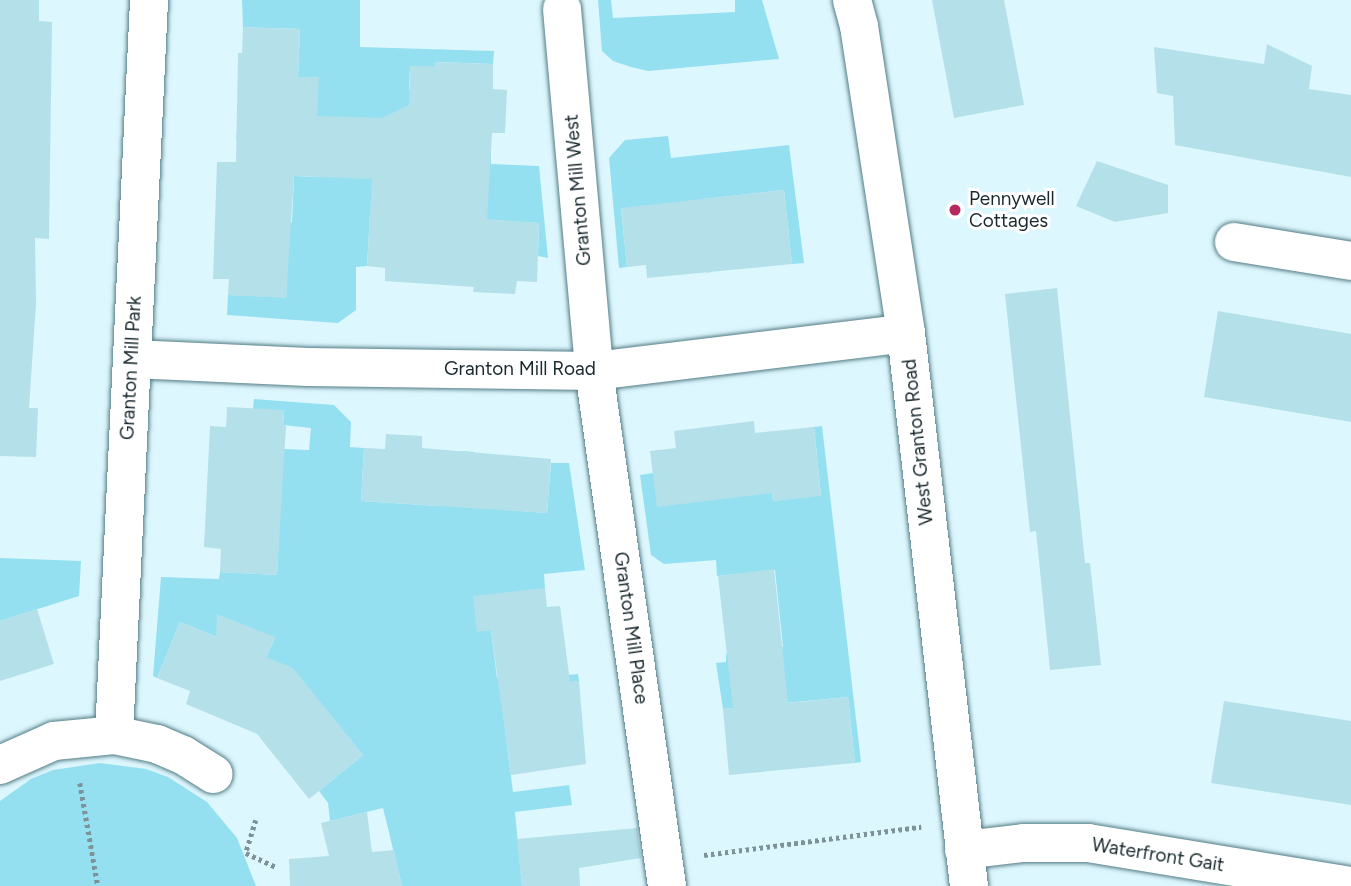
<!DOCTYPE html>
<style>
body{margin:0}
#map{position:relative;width:1351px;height:886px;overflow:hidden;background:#ddf7fe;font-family:Figtree,sans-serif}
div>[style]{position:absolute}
.green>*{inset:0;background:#94e0f1}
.building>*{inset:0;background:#b4e0ea}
.path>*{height:4.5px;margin-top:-2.25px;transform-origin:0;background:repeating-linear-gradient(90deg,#7d9398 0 3.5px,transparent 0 7px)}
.roads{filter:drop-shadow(0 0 2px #537c85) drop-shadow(0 0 2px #537c85)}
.minor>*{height:38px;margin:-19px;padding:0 19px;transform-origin:19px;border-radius:19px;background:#fff}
.dots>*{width:19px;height:19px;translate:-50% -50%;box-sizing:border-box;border:4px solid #fff;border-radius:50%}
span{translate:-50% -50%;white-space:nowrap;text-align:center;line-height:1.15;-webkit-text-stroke:6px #fff;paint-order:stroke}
.street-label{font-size:19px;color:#192a2e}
.poi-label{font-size:19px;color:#192a2e}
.left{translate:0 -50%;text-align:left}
</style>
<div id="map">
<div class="green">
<div style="clip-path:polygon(242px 0,360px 0,360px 47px,494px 51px,493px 64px,435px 62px,435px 66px,410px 66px,409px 89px,491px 153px,491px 164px,539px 166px,548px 258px,538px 256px,539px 223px,370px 213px,367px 266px,356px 267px,356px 310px,338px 323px,227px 315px,228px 295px,286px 297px,289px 234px,234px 220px,292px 222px,294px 176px,318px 177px,294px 141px,236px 139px,240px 105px,318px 77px,298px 77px,300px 29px,243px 27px)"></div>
<div style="clip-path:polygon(598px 0,611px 0,613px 18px,735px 12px,735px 0,762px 0,779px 59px,648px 71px,631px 67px,613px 61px,602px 51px)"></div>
<div style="clip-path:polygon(668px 136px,671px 158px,789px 145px,804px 263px,792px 264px,784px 190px,704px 199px,711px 272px,707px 273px,706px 259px,621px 209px,627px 267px,619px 268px,609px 158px,625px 140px)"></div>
<div style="clip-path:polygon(254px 399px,334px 405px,351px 422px,350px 447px,364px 448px,361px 501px,438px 506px,461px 451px,474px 452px,470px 507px,547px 513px,551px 463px,569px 463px,585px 570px,544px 574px,545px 588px,477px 631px,491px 630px,497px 678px,554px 671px,555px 676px,578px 674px,579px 681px,500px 690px,513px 792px,569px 785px,572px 805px,515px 812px,522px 886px,402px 886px,383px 808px,330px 821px,328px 803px,319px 791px,363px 755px,312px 693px,266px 657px,275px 638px,246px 649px,180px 622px,157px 678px,153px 676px,161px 577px,219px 579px,220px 572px,277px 575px,283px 449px,309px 450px,311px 428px,283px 425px,284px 411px,253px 409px)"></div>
<div style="clip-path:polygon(729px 424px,731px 424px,739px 494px,772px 491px,773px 501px,821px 495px,814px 427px,822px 426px,861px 762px,855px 763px,848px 697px,723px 709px,716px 663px,726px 662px,726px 654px,783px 647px,775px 570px,717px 576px,716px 560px,664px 564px,651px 555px,640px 475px,653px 473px,731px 440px)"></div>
<div style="clip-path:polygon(0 558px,81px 561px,79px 596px,0 621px)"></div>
<div style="clip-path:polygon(100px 763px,146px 769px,168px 777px,207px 802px,237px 838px,256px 886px,0 886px,0 801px,31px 779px,53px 770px)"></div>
</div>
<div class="building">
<div style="clip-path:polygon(0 0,39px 0,39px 21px,52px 22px,49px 239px,35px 238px,36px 303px,29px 408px,38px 408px,36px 457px,0 456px)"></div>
<div style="clip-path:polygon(932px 0,1004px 0,1024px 105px,954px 118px)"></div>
<div style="clip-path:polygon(243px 27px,300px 29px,298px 77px,319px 77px,317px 116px,382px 118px,409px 105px,410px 66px,435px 66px,435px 62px,493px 64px,493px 89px,507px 90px,505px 133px,492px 133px,487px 219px,539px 223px,537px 282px,517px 281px,515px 294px,473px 292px,474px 287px,385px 281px,385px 268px,367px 266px,372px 179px,294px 176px,286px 298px,228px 295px,229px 279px,213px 279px,217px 162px,236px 162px,238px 53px,242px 53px)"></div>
<div style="clip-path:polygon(1267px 44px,1312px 66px,1309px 89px,1351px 95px,1351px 177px,1175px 145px,1173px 96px,1157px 93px,1154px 47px,1264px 64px)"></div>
<div style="clip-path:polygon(1097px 161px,1168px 185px,1168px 213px,1115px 222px,1076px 206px)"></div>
<div style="clip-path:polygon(784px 190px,792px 264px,647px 278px,646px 265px,627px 267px,621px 208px)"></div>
<div style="clip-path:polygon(1057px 288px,1085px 563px,1090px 563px,1101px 665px,1050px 670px,1036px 531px,1030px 532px,1005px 294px)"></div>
<div style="clip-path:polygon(1218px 311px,1351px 334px,1351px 422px,1204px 397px)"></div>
<div style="clip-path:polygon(227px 407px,284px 410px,283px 425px,286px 426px,277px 575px,220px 572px,221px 549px,204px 547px,210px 426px,226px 427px)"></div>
<div style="clip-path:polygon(754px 421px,755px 433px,814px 427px,821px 496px,773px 501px,772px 493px,657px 507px,650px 451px,676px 448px,674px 431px)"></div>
<div style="clip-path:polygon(386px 434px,422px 436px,422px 448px,551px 459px,547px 513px,361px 501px,364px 448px,385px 449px)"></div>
<div style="clip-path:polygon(774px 569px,788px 703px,848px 697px,855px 763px,729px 775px,723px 709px,733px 708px,718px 576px)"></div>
<div style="clip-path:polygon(545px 588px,547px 607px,560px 606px,570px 682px,579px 681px,586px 764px,511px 775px,491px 630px,477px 632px,473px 596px)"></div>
<div style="clip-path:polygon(37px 609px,54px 664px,0 681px,0 621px)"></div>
<div style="clip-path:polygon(217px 614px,275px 637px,266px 657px,293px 668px,363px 755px,309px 799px,257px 734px,186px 704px,190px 691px,157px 678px,180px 622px,216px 637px)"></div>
<div style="clip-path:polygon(1224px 701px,1351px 721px,1351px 805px,1211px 783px)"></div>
<div style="clip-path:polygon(367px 812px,372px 852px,394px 850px,402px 886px,290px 886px,289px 859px,329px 856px,321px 823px)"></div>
<div style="clip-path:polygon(637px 828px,641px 858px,579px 868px,580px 886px,522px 886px,517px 839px)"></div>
</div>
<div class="path">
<div style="left:80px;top:783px;width:105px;rotate:80.1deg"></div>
<div style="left:256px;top:820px;width:34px;rotate:107deg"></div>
<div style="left:246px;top:853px;width:33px;rotate:25deg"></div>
<div style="left:704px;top:855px;width:219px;rotate:-7.4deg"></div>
</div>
<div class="roads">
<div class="minor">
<div style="left:852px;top:0;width:27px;rotate:75deg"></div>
<div style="left:859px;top:26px;width:311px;rotate:81.3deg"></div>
<div style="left:906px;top:333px;width:557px;rotate:83.5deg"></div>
<div style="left:562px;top:9px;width:363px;rotate:84.9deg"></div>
<div style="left:594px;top:371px;width:520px;rotate:81.93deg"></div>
<div style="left:1234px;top:242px;width:119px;rotate:9.2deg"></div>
<div style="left:132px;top:359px;width:176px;rotate:2.6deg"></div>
<div style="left:308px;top:367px;width:286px;rotate:0.8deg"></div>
<div style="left:594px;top:371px;width:314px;rotate:-6.9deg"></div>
<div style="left:114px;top:735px;width:736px;rotate:-87.27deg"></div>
<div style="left:0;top:765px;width:59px;rotate:-24deg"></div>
<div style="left:54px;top:741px;width:60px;rotate:-5.7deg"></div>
<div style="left:114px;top:735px;width:44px;rotate:11.8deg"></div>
<div style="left:157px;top:744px;width:28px;rotate:23deg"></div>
<div style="left:183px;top:755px;width:36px;rotate:32deg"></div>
<div style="left:964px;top:850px;width:60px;rotate:-6.7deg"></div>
<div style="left:1024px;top:843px;width:64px"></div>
<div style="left:1088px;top:843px;width:266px;rotate:9.3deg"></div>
</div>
</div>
<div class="dots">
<div style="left:955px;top:210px;background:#b6295f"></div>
</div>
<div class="street-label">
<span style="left:578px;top:190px;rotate:-95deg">Granton Mill West</span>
<span style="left:131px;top:368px;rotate:-87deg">Granton Mill Park</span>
<span style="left:520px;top:369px">Granton Mill Road</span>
<span style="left:918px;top:442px;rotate:-96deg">West Granton Road</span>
<span style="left:631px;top:628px;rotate:82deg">Granton Mill Place</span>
<span style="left:1158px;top:855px;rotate:9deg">Waterfront Gait</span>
</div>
<div class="poi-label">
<span class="left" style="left:969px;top:210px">Pennywell<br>Cottages</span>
</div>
</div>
